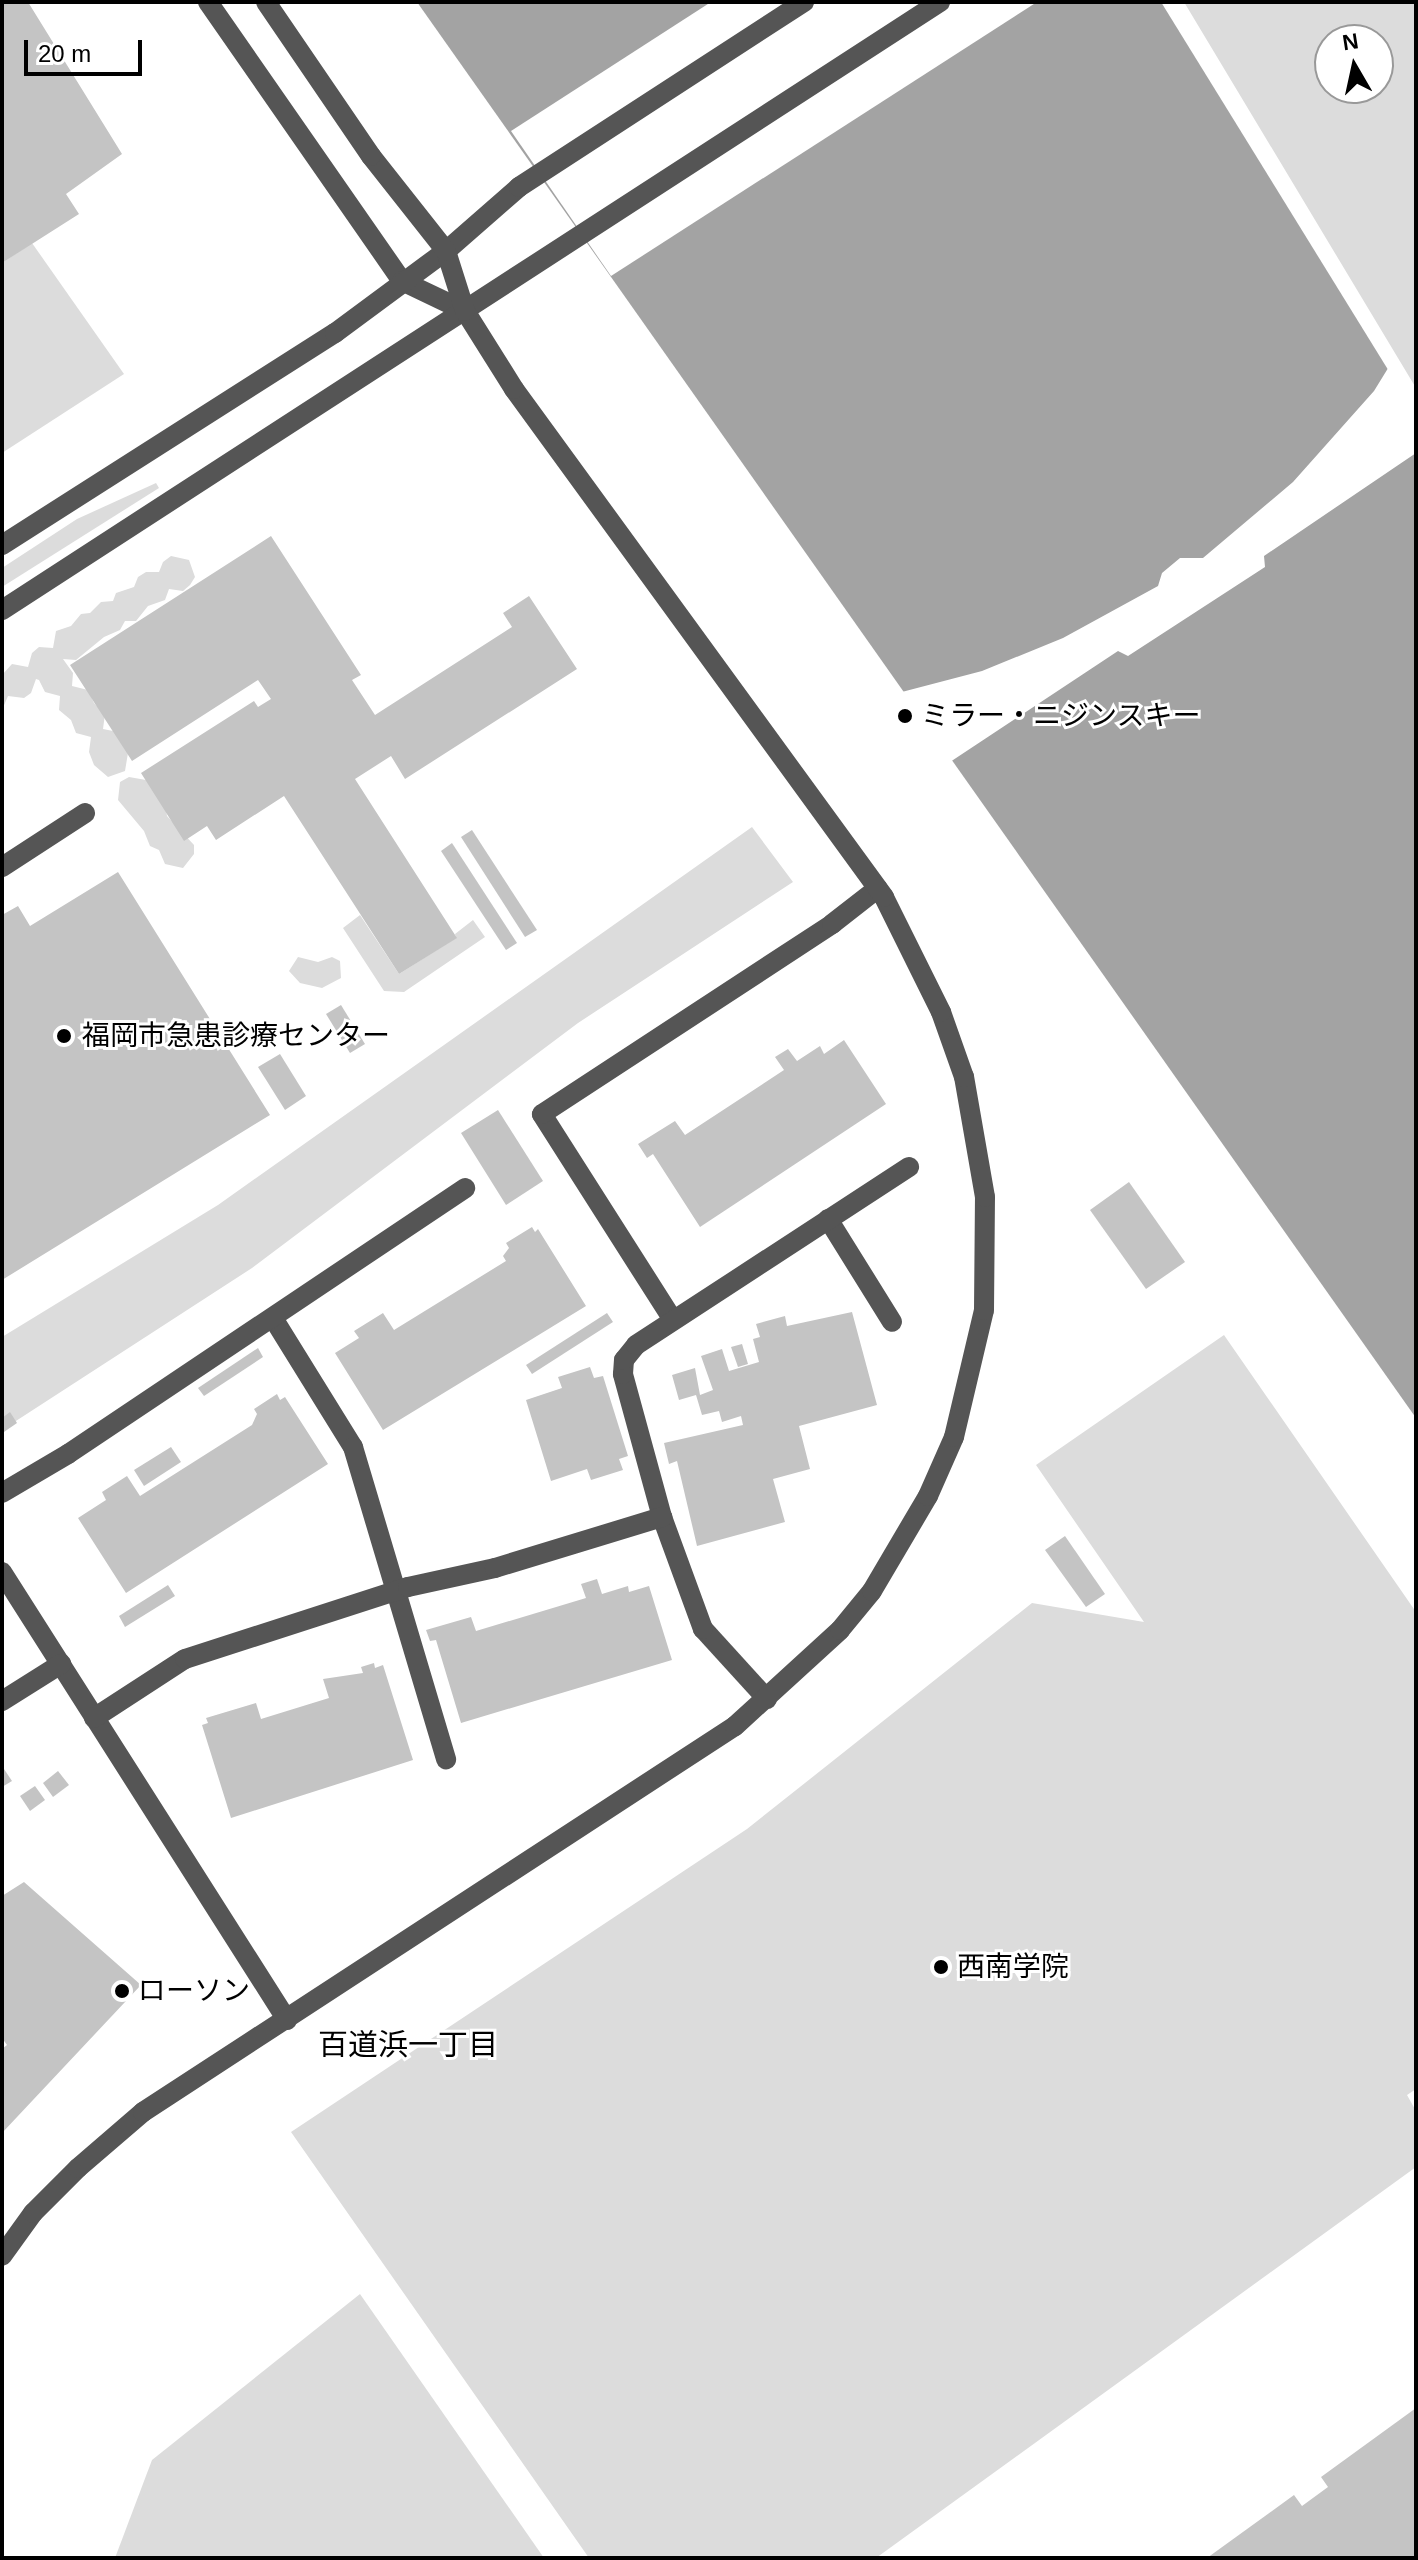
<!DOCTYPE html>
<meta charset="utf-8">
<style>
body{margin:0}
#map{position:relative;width:1418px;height:2560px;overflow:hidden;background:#fff;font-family:Helvetica,"Noto Sans JP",sans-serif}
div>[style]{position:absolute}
.green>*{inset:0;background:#dcdcdc}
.water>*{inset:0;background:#a3a3a3}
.pier>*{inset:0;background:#fff}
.building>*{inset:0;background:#c4c4c4}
.minor>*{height:20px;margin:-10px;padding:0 10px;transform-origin:10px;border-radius:10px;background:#555}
.dots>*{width:22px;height:22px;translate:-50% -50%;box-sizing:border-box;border:4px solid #fff;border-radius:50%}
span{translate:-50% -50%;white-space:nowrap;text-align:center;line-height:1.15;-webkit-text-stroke:6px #fff;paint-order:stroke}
.poi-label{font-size:28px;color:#000}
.left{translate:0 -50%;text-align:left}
.neighbourhood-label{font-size:30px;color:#000}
.frame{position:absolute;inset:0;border:4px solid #000;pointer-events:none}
.north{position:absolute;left:1314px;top:24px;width:80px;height:80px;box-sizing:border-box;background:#fff;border:2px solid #999;border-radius:50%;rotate:351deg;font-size:22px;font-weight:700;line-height:32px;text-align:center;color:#000}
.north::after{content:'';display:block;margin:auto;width:28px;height:36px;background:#000;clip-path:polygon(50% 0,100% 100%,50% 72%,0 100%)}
.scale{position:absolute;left:24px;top:40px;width:118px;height:36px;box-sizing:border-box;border:4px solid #000;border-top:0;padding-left:10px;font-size:24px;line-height:28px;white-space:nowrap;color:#000;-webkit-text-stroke:6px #fff;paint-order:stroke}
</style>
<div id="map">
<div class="green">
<div style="clip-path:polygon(evenodd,1184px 2px,1416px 2px,1416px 388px,1184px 2px,1378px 40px,1378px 88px,1330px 88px,1330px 40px,1378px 40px)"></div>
<div style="clip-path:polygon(32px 243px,124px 374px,2px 453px,2px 263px)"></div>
<div style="clip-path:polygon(156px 483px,159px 488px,2px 587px,2px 568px,77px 519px)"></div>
<div style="clip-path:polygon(171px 556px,189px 560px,195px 577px,190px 585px,183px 591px,169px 589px,165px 600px,148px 606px,136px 621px,125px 621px,120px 630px,104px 637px,76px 660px,63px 659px,73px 673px,72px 686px,88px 690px,94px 703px,105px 714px,103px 729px,118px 732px,128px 753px,125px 771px,108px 777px,94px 765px,89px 752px,91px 737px,76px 733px,71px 720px,59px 710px,60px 696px,45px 692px,39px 680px,36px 679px,31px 693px,24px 698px,8px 696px,2px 710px,2px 675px,12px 664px,28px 667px,32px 653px,39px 647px,53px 648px,56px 631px,71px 626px,81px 614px,90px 613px,101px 602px,113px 601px,116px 593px,134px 587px,138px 577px,146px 572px,159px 572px,163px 562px)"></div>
<div style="clip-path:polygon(129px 777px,146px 780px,166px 809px,167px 816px,194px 845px,194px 854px,183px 868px,165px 864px,159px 850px,150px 846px,144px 831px,118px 800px,120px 782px)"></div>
<div style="clip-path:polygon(752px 827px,793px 882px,578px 1023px,252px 1268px,2px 1430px,2px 1337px,218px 1205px)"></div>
<div style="clip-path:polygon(360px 915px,399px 974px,456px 938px,455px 934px,473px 920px,485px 937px,404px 992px,384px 991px,343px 928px)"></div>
<div style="clip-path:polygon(298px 957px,318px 962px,332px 957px,340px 961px,341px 978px,322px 988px,300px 983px,289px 971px)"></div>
<div style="clip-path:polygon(1224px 1335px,1416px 1612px,1416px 2089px,1407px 2095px,1416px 2111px,1416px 2167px,876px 2558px,589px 2558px,291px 2132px,747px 1829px,1032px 1603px,1144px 1622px,1036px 1465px)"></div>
<div style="clip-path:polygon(360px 2294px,544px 2558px,115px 2558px,152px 2460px)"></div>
</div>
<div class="water">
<div style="clip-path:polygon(417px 2px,1161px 2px,1416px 415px,1416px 1418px)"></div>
</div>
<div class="pier">
<div style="clip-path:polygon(711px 2px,1037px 2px,611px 276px,511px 131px)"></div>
<div style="clip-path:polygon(1390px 365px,1416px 407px,1416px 453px,1264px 556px,1265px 567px,1128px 656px,1118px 651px,947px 764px,898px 693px,982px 671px,1063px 638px,1158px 586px,1162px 573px,1180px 558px,1203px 558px,1293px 482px,1374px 391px)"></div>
</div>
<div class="building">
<div style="clip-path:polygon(2px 2px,28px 2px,122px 154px,66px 194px,79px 214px,2px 263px)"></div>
<div style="clip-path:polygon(271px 536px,361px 675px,352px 680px,375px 715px,512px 627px,503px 613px,529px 596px,577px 669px,405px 779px,391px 756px,355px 779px,457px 938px,399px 974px,284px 796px,216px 840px,207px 826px,184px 841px,141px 773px,254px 701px,258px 707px,271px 699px,258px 680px,132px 761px,70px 665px)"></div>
<div style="clip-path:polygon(472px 830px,537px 930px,525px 937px,461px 837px)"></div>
<div style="clip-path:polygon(452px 843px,517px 943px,506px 950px,441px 851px)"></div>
<div style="clip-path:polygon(118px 872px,270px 1115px,2px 1280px,2px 915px,18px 906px,30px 926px)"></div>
<div style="clip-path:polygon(341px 1005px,365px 1044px,350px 1053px,326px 1014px)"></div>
<div style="clip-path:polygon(844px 1040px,886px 1104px,700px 1227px,653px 1154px,647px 1158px,638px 1144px,675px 1121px,685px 1135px,784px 1070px,775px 1057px,788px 1049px,797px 1061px,820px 1046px,824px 1054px)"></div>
<div style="clip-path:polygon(280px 1054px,306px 1096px,285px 1110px,258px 1067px)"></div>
<div style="clip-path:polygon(498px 1110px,543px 1181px,506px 1205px,461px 1133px)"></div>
<div style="clip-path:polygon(1129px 1182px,1185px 1262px,1146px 1289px,1090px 1210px)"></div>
<div style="clip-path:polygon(532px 1227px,535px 1232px,538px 1229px,586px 1306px,383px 1430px,335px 1353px,359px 1338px,354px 1331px,383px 1313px,394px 1330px,506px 1261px,503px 1256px,509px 1248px,506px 1243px)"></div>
<div style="clip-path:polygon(852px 1312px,877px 1405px,799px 1426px,810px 1469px,773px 1479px,785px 1522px,697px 1546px,677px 1461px,669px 1464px,664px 1443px,743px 1425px,741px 1416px,722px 1422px,719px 1411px,702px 1415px,696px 1395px,679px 1400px,672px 1375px,695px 1368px,700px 1395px,713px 1390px,701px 1356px,722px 1349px,729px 1371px,759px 1362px,753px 1339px,760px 1337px,756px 1324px,785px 1316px,787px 1326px)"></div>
<div style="clip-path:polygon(607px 1313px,613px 1322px,532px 1374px,526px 1365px)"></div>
<div style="clip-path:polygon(742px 1344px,748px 1364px,738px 1367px,731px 1347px)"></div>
<div style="clip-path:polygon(258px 1348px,263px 1357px,204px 1396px,198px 1388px)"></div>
<div style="clip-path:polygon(590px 1367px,594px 1378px,603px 1376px,628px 1456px,619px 1459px,623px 1470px,591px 1480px,587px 1469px,551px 1481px,526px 1400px,562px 1388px,558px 1377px)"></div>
<div style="clip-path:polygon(277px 1394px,280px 1400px,285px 1397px,328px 1464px,126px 1593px,78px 1518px,106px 1500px,102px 1492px,127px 1476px,140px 1496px,252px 1425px,257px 1414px,254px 1409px)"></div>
<div style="clip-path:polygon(10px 1412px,17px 1423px,4px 1432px,2px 1418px)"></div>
<div style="clip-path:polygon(171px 1447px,181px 1462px,144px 1486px,134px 1470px)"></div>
<div style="clip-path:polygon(1065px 1536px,1105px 1594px,1086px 1607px,1045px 1550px)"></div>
<div style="clip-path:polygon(597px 1579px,602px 1594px,628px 1586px,629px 1592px,649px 1586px,672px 1660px,461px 1723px,436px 1640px,430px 1641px,426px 1630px,471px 1617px,476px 1631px,586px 1598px,581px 1584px)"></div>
<div style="clip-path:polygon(168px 1585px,175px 1596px,125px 1627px,119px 1616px)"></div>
<div style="clip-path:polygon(374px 1663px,375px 1668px,383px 1665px,413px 1760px,231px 1818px,202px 1725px,208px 1723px,206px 1718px,256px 1703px,261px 1719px,329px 1698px,323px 1679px,363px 1673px,361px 1667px)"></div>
<div style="clip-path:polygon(2px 1766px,12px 1781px,2px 1787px)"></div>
<div style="clip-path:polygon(58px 1771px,69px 1785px,53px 1797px,43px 1783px)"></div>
<div style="clip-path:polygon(35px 1786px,45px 1800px,30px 1811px,20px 1796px)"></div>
<div style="clip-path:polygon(24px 1882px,141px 1985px,2px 2133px,2px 2049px,7px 2045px,2px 2038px,2px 1896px)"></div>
<div style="clip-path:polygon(1416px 2408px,1416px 2558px,1207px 2558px,1294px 2495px,1302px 2506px,1328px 2487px,1321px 2477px)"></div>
</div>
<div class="minor">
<div style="left:208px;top:2px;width:340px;rotate:55.2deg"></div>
<div style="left:402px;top:281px;width:70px;rotate:25.5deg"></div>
<div style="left:2px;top:545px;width:395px;rotate:-32.5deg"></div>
<div style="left:335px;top:333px;width:138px;rotate:-36.5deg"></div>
<div style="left:446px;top:251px;width:97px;rotate:-41.2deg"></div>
<div style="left:519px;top:187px;width:340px;rotate:-33deg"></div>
<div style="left:2px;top:610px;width:1118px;rotate:-32.95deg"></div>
<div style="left:2px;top:867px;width:99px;rotate:-33deg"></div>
<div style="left:828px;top:1219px;width:121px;rotate:58.1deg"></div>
<div style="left:273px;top:1318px;width:152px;rotate:58.2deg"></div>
<div style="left:353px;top:1447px;width:326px;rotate:73.4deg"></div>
<div style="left:673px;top:1320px;width:244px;rotate:-122.5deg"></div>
<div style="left:542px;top:1114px;width:347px;rotate:-33.2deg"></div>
<div style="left:832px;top:924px;width:58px;rotate:-38deg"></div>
<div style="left:2px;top:1493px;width:77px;rotate:-30.6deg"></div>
<div style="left:68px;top:1454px;width:478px;rotate:-33.8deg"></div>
<div style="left:2px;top:1572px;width:531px;rotate:57.54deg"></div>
<div style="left:767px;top:1699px;width:95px;rotate:-132.4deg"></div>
<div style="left:703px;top:1629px;width:119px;rotate:-110.1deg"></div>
<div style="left:662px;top:1517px;width:148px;rotate:-105.3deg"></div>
<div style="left:623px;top:1374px;width:14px;rotate:-86deg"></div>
<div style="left:624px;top:1360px;width:19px;rotate:-51deg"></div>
<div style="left:636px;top:1345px;width:326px;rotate:-33.1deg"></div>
<div style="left:2px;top:1701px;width:70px;rotate:-32.1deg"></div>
<div style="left:94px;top:1718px;width:108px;rotate:-33deg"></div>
<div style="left:185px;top:1659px;width:234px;rotate:-17.9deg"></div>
<div style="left:408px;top:1587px;width:89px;rotate:-12.3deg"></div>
<div style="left:495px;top:1568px;width:175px;rotate:-17deg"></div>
<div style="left:2px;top:2256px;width:53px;rotate:-54.2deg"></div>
<div style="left:33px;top:2213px;width:64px;rotate:-45deg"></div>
<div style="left:78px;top:2168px;width:86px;rotate:-40.7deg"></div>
<div style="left:143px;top:2112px;width:707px;rotate:-33.11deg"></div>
<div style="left:735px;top:1726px;width:142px;rotate:-42.4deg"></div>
<div style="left:840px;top:1630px;width:50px;rotate:-50.6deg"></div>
<div style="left:872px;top:1591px;width:110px;rotate:-59.5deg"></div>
<div style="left:928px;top:1496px;width:64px;rotate:-66.2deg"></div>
<div style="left:954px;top:1437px;width:130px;rotate:-76.7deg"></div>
<div style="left:984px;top:1310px;width:113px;rotate:-89.5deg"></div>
<div style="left:985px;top:1197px;width:122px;rotate:-99.9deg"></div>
<div style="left:964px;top:1077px;width:69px;rotate:-109.5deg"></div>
<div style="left:941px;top:1012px;width:128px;rotate:-116.4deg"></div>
<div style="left:884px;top:897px;width:628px;rotate:-126.07deg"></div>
<div style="left:514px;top:389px;width:92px;rotate:-122.1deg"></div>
<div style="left:465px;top:311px;width:63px;rotate:-107.6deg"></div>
<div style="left:446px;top:251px;width:121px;rotate:-128.3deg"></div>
<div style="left:371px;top:156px;width:186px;rotate:-124.3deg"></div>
</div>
<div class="dots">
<div style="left:905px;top:716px;background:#000"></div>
<div style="left:64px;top:1036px;background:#000"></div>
<div style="left:941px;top:1967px;background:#000"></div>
<div style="left:122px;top:1991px;background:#000"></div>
</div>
<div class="poi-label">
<span class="left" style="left:921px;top:716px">ミラー・ニジンスキー</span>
<span class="left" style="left:82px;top:1036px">福岡市急患診療センター</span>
<span class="left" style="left:957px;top:1967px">西南学院</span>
<span class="left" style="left:138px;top:1991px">ローソン</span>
</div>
<div class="neighbourhood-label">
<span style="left:408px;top:2045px">百道浜一丁目</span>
</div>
<div class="frame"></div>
<div class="north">N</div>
<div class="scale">20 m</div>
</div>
